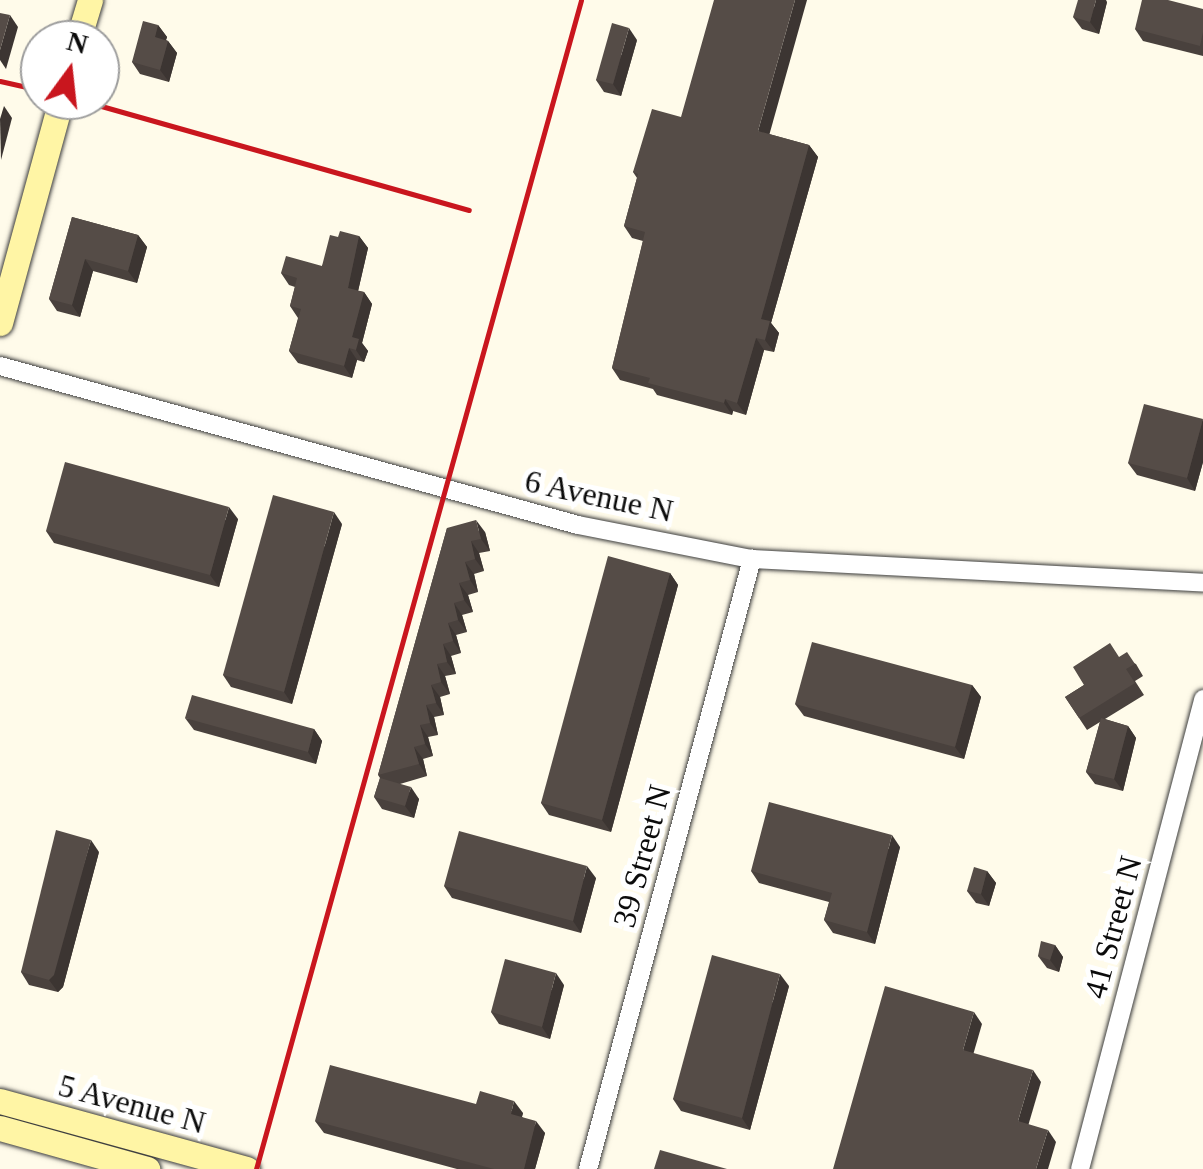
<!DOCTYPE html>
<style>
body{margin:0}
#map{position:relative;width:1203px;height:1169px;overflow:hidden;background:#fffbea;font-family:"Times New Roman",serif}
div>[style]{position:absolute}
.roads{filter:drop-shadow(0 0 2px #3e3e3e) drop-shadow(0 0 2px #3e3e3e)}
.street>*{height:18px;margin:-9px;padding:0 9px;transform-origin:9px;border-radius:9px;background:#fff}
.secondary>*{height:25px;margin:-12.5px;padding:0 12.5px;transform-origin:12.5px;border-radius:12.5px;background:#fff5a5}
.rail>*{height:5px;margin:-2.5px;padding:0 2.5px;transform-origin:2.5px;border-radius:2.5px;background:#c9161e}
.wall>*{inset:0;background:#49413d}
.shaded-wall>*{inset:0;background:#3c3532}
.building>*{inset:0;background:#554c47}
span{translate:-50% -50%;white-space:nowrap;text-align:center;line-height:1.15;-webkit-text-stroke:10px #fff;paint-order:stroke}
.street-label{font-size:32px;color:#0b0b0b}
.north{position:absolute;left:20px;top:20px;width:100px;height:100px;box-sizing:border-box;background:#fff;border:2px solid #9d9d9d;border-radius:50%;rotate:15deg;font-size:28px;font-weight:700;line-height:40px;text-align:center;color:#0b0b0b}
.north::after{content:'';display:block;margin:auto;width:35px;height:45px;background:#c9161e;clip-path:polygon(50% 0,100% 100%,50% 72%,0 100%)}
</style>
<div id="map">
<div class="roads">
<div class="street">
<div style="left:0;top:366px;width:599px;rotate:15.38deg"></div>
<div style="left:578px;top:525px;width:177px;rotate:11.1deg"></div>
<div style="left:752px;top:559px;width:452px;rotate:3deg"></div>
<div style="left:588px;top:1169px;width:632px;rotate:-74.95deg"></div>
<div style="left:1080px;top:1169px;width:486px;rotate:-75.3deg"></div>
</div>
<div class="secondary">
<div style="left:78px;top:40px;width:42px;rotate:-73.3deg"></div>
<div style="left:0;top:323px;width:231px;rotate:-74.7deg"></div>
<div style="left:0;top:1101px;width:256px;rotate:15.4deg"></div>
<div style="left:0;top:1128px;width:153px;rotate:15.6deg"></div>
</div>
</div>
<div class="rail">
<div style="left:0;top:81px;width:41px;rotate:12.7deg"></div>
<div style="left:80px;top:100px;width:404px;rotate:15.8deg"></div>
<div style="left:256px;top:1169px;width:1213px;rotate:-74.46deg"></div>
</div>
<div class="wall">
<div style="clip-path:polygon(1107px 2px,1099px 34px,1082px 29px,1073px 17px)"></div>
<div style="clip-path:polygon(1203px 9px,1203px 56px,1143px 41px,1135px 29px)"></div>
<div style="clip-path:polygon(158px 25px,167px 37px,166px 40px,168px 41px,177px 53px,169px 82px,140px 74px,132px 62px)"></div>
<div style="clip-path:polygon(637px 40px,621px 96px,604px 92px,596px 80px)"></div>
<div style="clip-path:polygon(681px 117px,769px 134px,809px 145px,818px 157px,771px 323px,779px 333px,774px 352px,764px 350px,746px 415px,733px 411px,732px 415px,657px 395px,653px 389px,620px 380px,612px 368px,643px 241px,632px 238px,624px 226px,637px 178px,633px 172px)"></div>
<div style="clip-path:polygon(72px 217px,138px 235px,147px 247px,137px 283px,93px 271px,80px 317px,57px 311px,49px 299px)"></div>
<div style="clip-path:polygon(359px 236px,368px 248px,358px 291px,364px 292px,372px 304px,362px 343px,368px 351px,364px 362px,357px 360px,352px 378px,298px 363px,289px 351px,298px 318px,290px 306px,295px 287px,289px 285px,281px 273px,322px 266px,338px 237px)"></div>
<div style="clip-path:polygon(1203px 420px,1203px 462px,1195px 491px,1137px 475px,1128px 463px)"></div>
<div style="clip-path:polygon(238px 519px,219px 587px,54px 543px,46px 531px)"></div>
<div style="clip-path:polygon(342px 524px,292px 704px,231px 687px,223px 675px)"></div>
<div style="clip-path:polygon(447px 528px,485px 532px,490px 551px,479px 553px,484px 571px,474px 574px,478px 592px,468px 595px,473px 612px,462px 615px,467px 632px,456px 635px,461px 653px,451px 656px,456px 674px,445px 676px,450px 694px,440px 697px,444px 715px,434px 717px,438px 735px,428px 737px,433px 756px,423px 759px,427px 776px,400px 784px,419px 799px,414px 818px,382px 809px,374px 797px,380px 778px,378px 775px)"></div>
<div style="clip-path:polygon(670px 573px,678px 585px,611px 832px,549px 815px,541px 803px)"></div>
<div style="clip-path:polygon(1120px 657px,1136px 664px,1143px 676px,1135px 681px,1144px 695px,1105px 719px,1128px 726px,1136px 738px,1123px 791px,1095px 784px,1086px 772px,1100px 722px,1087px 730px,1065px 697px,1084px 685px)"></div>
<div style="clip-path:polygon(972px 685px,981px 697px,964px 759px,804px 716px,795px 704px)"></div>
<div style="clip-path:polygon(185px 718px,314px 729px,322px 741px,316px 764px,194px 730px)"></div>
<div style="clip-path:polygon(900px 847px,875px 944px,833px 933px,824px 920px,829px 902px,759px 883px,751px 871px)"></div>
<div style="clip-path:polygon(99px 852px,63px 987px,58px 992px,29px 985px,21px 972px)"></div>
<div style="clip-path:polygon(987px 871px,996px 883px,989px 906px,976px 903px,967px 891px)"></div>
<div style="clip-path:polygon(596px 878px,581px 933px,452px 898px,444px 886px)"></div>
<div style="clip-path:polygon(1055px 945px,1063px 957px,1059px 972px,1047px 968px,1038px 956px)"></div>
<div style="clip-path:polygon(564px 985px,550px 1039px,499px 1024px,491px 1012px)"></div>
<div style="clip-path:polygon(789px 986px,750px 1130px,681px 1111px,673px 1099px)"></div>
<div style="clip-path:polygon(476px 1104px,523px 1113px,522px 1117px,545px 1133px,535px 1169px,457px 1169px,324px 1133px,315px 1121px)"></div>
</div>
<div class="shaded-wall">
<div style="clip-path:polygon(795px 0,807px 0,767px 143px,758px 131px)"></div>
<div style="clip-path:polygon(1096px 0,1106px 0,1107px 2px,1099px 34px,1090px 22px)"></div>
<div style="clip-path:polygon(10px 15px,18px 27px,6px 69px,0 60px,0 50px)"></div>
<div style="clip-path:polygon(158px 25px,167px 37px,163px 49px,155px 37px)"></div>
<div style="clip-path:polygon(629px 28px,637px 40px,621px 96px,613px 84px)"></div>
<div style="clip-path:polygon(168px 41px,177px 53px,169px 82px,160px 70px)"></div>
<div style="clip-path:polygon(4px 106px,12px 118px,1px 160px,0 119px)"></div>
<div style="clip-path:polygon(809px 145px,818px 157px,771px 323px,779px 333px,774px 352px,765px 340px,761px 319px)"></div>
<div style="clip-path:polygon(138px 235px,147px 247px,137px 283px,128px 271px)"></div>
<div style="clip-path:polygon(359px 236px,368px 248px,356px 300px,348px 288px)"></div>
<div style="clip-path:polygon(85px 259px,93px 271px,80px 317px,72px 305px)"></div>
<div style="clip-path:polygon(364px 292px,372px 304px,362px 343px,368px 351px,364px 362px,356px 350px,352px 337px)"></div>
<div style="clip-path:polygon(756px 338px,764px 350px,746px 415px,737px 403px)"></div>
<div style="clip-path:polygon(349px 348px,357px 360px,352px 378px,344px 366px)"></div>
<div style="clip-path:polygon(725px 399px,733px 411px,732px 415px,724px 403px)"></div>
<div style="clip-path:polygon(1203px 419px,1203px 462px,1195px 491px,1187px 478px)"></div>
<div style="clip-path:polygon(229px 507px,238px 519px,219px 587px,210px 575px)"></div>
<div style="clip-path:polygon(334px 512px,342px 524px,292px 704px,284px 692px)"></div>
<div style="clip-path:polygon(476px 520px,485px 532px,490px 551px,481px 539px)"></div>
<div style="clip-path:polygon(471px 541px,479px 553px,484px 571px,475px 559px)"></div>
<div style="clip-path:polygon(465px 562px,474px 574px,478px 592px,470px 580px)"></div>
<div style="clip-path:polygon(670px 573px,678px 585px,611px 832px,602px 820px)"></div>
<div style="clip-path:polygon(459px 583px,468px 595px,473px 612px,464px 600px)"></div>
<div style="clip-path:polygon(454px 603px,462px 615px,467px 632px,458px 620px)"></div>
<div style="clip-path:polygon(448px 623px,456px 635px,461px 653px,453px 641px)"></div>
<div style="clip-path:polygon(443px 644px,451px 656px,456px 674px,447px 662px)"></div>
<div style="clip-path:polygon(437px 664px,445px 676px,450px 694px,441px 682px)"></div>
<div style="clip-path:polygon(431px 685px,440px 697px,444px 715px,436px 703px)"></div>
<div style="clip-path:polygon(972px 685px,981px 697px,964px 759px,955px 747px)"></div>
<div style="clip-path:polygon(426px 705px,434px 717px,438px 735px,430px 723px)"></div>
<div style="clip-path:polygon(420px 725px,428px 737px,433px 756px,425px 744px)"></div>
<div style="clip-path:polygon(1128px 726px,1136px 738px,1123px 791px,1114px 779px)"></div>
<div style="clip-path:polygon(314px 729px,322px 741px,316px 764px,308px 752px)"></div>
<div style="clip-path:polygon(414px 747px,423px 759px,427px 776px,419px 764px)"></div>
<div style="clip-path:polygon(411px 787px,419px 799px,414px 818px,405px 806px)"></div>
<div style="clip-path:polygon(892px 835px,900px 847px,875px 944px,867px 932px)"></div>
<div style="clip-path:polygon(91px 840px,99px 852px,63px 987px,58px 992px,49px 980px)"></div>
<div style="clip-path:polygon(587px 866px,596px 878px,581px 933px,573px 921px)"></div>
<div style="clip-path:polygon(987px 871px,996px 883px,989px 906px,981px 894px)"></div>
<div style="clip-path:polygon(1055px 945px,1063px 957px,1059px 972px,1050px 960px)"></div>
<div style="clip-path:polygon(556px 973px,564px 985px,550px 1039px,542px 1027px)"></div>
<div style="clip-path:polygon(780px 974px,789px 986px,750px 1130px,742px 1118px)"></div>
<div style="clip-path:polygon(974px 1012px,982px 1024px,971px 1062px,963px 1050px)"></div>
<div style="clip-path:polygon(1033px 1070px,1041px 1082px,1026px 1133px,1018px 1121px)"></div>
<div style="clip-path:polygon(514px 1101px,523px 1113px,519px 1126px,511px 1114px)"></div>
<div style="clip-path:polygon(536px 1121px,545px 1133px,535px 1169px,524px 1169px)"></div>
<div style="clip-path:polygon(1048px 1130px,1056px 1142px,1048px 1169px,1036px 1169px)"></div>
</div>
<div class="building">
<div style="clip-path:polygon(714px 0,795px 0,758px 131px,809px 145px,761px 319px,770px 321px,765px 340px,756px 338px,737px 403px,725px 399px,724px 403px,648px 383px,650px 378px,612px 368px,645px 232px,624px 226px,638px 174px,633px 172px,652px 109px,681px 117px)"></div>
<div style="clip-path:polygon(1078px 0,1096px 0,1090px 22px,1073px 17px)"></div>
<div style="clip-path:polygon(1142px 0,1168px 0,1203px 9px,1203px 32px,1200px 46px,1135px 29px)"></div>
<div style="clip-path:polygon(0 13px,10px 15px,0 50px)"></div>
<div style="clip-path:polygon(143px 21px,158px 25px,155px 37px,168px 41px,160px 70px,132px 62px)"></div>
<div style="clip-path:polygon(612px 23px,629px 28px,613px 84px,596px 80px)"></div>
<div style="clip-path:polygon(72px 217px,138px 235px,128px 271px,85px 259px,72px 305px,49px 299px)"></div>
<div style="clip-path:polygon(340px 231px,359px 236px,348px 288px,364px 292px,352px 337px,359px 339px,356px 350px,349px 348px,344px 366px,289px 351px,301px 309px,290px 306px,297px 278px,281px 273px,286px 256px,322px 266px,330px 235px,338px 237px)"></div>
<div style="clip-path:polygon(1144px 404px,1203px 419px,1187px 478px,1128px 463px)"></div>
<div style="clip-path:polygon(65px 462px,229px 507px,210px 575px,46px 531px)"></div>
<div style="clip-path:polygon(273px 495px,334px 512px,284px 692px,223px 675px)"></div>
<div style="clip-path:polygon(476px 520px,481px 539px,471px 541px,475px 559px,465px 562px,470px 580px,459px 583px,464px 600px,454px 603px,458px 620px,448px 623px,453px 641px,443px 644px,447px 662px,437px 664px,441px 682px,431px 685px,436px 703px,426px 705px,430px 723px,420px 725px,425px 744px,414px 747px,419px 764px,378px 775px,447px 528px)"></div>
<div style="clip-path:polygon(608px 556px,670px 573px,602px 820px,541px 803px)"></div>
<div style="clip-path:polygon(812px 642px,972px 685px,955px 747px,795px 704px)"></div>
<div style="clip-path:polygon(1110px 643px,1119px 657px,1127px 652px,1135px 664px,1126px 669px,1135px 683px,1079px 718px,1065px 697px,1084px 685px,1073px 667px)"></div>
<div style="clip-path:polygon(192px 695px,314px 729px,308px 752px,185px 718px)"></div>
<div style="clip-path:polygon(1101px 718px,1128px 726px,1114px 779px,1086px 772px)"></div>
<div style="clip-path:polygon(380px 778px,411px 787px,405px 806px,374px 797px)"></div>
<div style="clip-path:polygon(769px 802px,892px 835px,867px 932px,824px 920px,832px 893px,751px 871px)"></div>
<div style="clip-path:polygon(56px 830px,91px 840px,54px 975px,49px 980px,21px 972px)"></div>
<div style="clip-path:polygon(459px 831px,587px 866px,573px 921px,444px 886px)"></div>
<div style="clip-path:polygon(974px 867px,987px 871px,981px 894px,967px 891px)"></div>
<div style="clip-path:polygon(1041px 941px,1055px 945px,1050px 960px,1038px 956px)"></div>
<div style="clip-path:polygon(712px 955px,780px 974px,742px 1118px,673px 1099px)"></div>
<div style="clip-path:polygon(505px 959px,556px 973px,542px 1027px,491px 1012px)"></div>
<div style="clip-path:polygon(885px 986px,974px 1012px,963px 1050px,1033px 1070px,1018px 1121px,1048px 1130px,1036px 1169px,833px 1169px)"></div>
<div style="clip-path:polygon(330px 1065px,476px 1104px,480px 1091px,514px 1101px,511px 1114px,536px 1121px,524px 1169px,494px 1169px,315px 1121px)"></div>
<div style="clip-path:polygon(660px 1150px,727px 1169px,654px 1169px)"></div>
</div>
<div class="street-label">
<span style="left:599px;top:496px;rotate:12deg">6 Avenue N</span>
<span style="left:642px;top:856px;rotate:-75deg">39 Street N</span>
<span style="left:1113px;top:927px;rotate:-75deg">41 Street N</span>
<span style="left:132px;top:1104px;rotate:15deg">5 Avenue N</span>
</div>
<div class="north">N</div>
</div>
